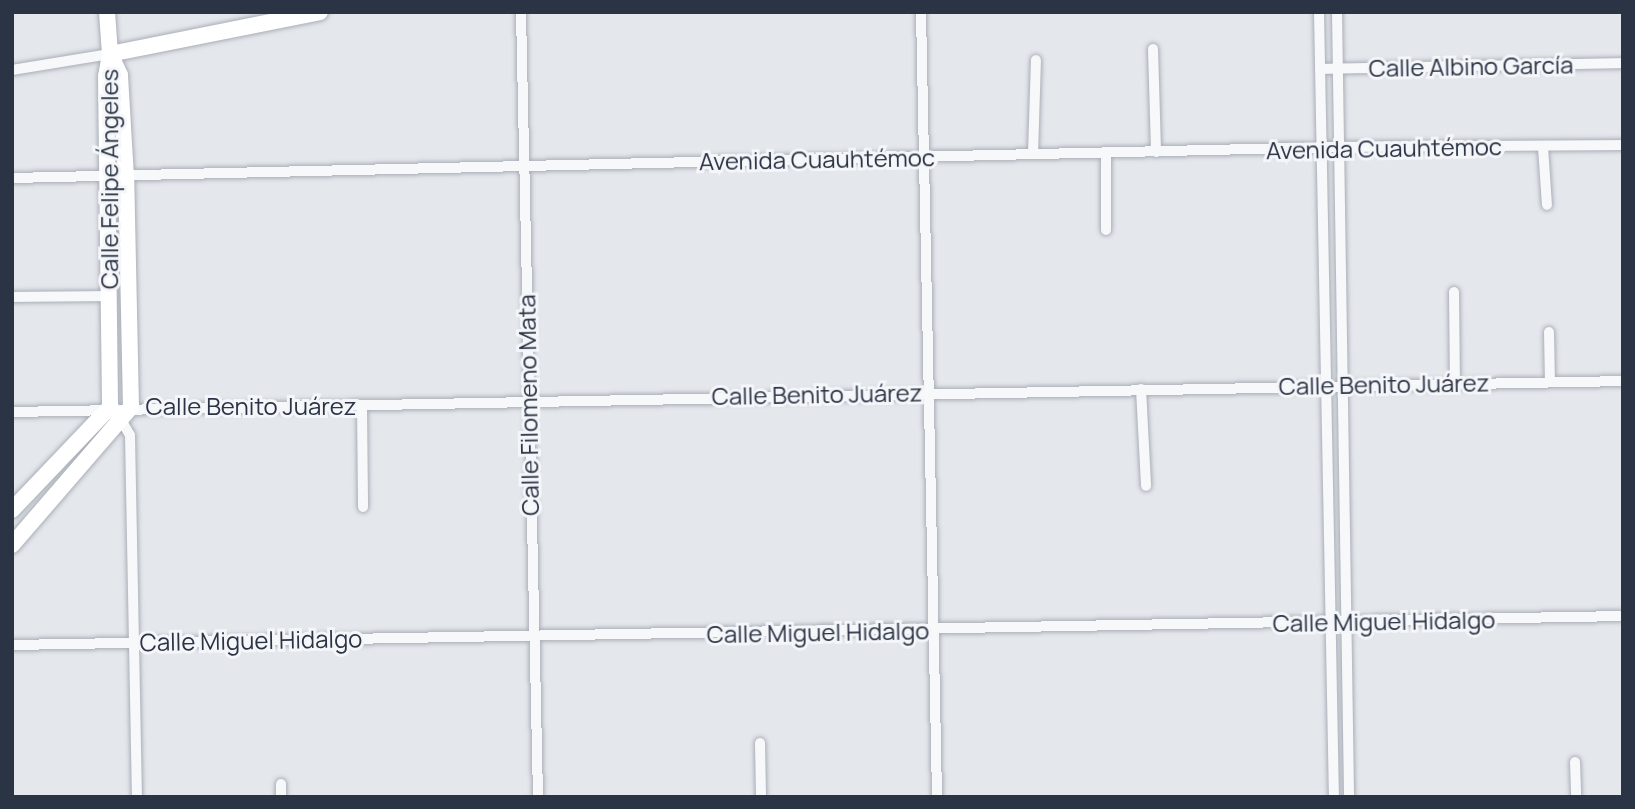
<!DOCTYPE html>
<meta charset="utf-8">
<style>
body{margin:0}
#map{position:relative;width:1635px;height:809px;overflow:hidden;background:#e4e7ec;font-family:Manrope,sans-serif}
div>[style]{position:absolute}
.roads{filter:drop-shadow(0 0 2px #a9aeb7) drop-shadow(0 0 2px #a9aeb7)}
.street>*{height:10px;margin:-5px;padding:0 5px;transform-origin:5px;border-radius:5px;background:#f7f8fa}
.secondary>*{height:16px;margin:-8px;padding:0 8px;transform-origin:8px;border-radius:8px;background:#fff}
span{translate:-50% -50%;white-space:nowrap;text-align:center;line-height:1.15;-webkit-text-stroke:6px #f4f6f9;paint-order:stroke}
.street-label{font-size:24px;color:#2b3445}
.frame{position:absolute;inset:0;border:14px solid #2b3445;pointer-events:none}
</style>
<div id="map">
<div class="roads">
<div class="street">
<div style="left:521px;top:12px;width:785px;rotate:88.76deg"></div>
<div style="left:921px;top:12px;width:785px;rotate:88.83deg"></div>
<div style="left:1319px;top:12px;width:785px;rotate:88.91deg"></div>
<div style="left:1337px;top:12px;width:785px;rotate:89.12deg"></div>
<div style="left:1153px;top:49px;width:103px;rotate:88.3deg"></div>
<div style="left:1320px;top:69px;width:303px;rotate:-1.1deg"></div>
<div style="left:12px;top:70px;width:99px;rotate:-9.3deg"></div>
<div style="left:1543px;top:147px;width:58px;rotate:86.1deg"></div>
<div style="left:1106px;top:153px;width:77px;rotate:90deg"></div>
<div style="left:1033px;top:154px;width:94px;rotate:-88.2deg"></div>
<div style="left:12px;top:178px;width:1326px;rotate:-1.34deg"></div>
<div style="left:1338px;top:147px;width:285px;rotate:-0.4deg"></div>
<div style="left:1454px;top:292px;width:91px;rotate:89.4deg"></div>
<div style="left:12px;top:297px;width:97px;rotate:-0.6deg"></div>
<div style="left:1549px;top:332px;width:50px;rotate:88.9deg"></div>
<div style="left:1141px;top:389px;width:97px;rotate:87deg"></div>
<div style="left:362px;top:406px;width:101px;rotate:89.4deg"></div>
<div style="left:12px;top:412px;width:1611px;rotate:-1.1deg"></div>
<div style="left:120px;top:418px;width:20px;rotate:60deg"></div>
<div style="left:130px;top:435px;width:362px;rotate:88.9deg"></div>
<div style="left:12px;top:645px;width:1611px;rotate:-1.03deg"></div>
<div style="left:760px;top:743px;width:54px;rotate:88.9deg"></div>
<div style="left:1575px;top:762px;width:35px;rotate:88deg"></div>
<div style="left:281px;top:784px;width:13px;rotate:90deg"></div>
</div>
<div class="secondary">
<div style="left:107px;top:12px;width:42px;rotate:85.9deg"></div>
<div style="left:110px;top:54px;width:22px;rotate:100deg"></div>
<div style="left:106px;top:76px;width:331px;rotate:89.3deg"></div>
<div style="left:110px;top:407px;width:15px;rotate:48deg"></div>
<div style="left:110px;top:54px;width:214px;rotate:-11.3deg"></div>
<div style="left:12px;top:510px;width:142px;rotate:-46.4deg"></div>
<div style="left:12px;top:545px;width:182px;rotate:-49.2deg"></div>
<div style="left:131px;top:407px;width:230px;rotate:-91.2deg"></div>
<div style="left:126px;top:177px;width:102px;rotate:-93.4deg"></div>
<div style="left:120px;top:75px;width:23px;rotate:-115deg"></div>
</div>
</div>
<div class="street-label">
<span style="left:1471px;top:66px;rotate:-1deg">Calle Albino García</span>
<span style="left:1384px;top:148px;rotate:-1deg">Avenida Cuauhtémoc</span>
<span style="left:817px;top:159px;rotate:-1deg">Avenida Cuauhtémoc</span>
<span style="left:109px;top:179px;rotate:-90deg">Calle Felipe Ángeles</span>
<span style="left:1384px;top:384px;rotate:-1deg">Calle Benito Juárez</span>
<span style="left:817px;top:394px;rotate:-1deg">Calle Benito Juárez</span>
<span style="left:528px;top:405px;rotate:-91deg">Calle Filomeno Mata</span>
<span style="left:251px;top:406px">Calle Benito Juárez</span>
<span style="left:1384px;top:621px;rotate:-1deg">Calle Miguel Hidalgo</span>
<span style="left:818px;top:632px;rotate:-1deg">Calle Miguel Hidalgo</span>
<span style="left:251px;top:640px;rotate:-1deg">Calle Miguel Hidalgo</span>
</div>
<div class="frame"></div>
</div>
